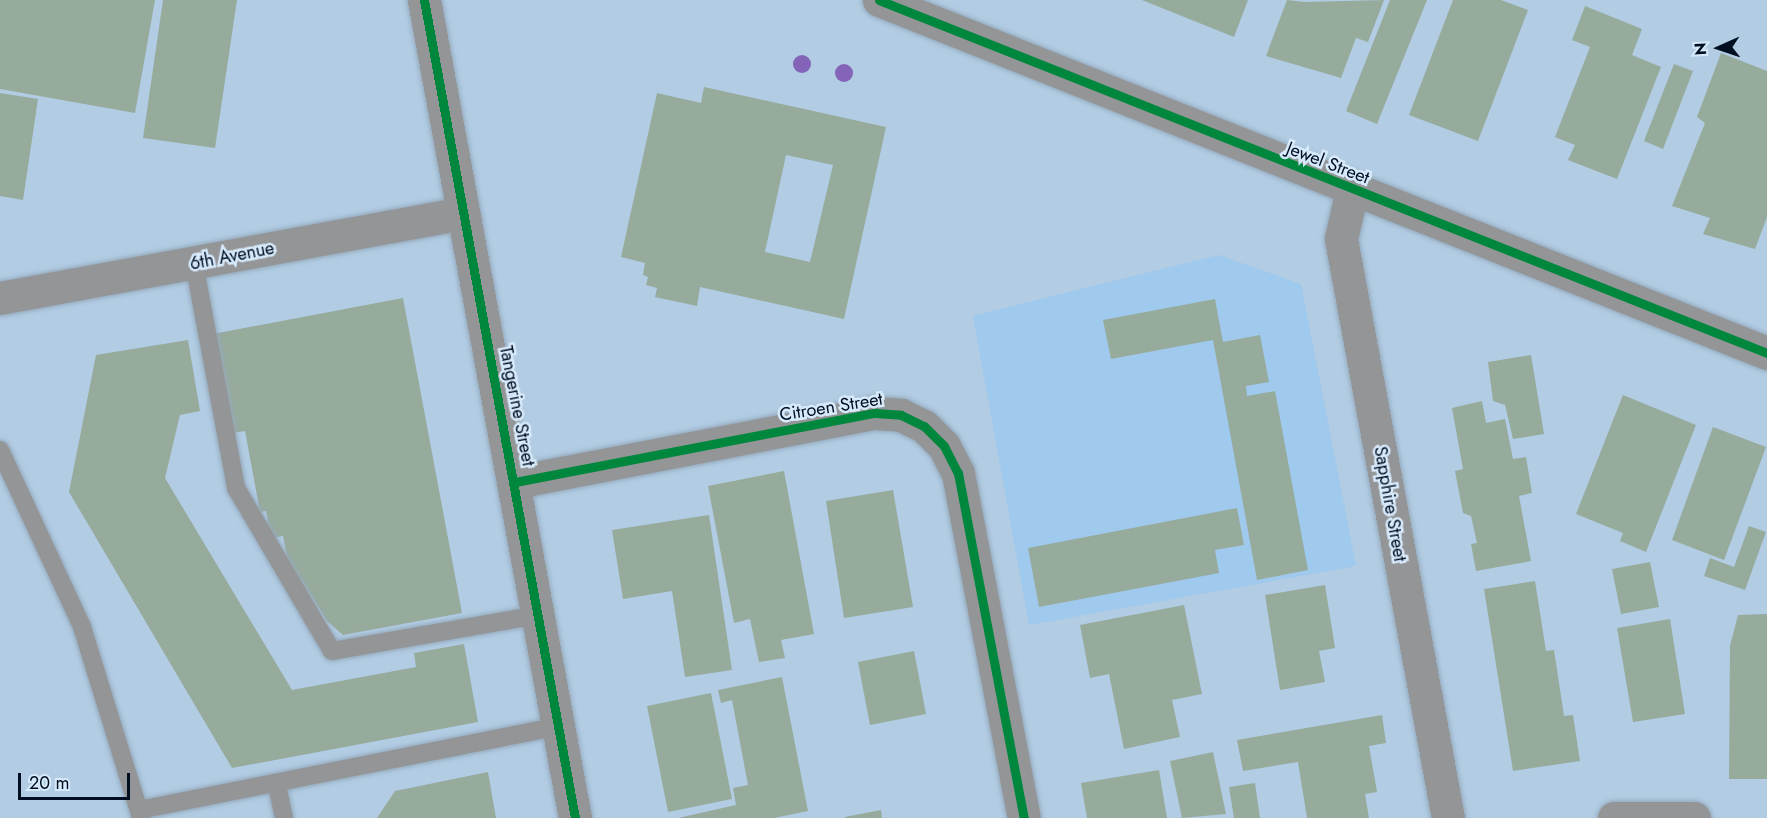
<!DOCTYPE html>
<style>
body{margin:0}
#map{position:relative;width:1767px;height:818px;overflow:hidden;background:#b1cce3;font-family:Jost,sans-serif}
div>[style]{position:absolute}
.built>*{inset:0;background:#9fc9ed}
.building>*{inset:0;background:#97ab9d}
.roads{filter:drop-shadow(0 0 2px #95a9bc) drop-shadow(0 0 2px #95a9bc)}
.lane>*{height:18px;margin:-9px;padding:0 9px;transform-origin:9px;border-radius:9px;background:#939596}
.street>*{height:33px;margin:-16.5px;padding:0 16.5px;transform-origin:16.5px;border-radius:16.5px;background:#939596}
.cycleway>*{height:9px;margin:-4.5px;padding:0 4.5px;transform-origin:4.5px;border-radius:4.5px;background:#00873e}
.trees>*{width:18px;height:18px;margin:-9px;border-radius:50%;background:#8464b8}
span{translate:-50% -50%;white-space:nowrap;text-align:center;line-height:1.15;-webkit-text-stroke:5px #d7eafb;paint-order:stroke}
.street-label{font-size:18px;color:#000e21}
.north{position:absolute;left:1689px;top:18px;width:60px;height:60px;-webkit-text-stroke:4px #d7eafb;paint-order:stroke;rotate:267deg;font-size:16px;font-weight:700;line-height:24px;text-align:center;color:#000e21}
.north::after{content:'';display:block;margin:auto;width:21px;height:27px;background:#000e21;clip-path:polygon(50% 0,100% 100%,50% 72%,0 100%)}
.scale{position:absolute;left:18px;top:773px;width:112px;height:27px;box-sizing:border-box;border:3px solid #000e21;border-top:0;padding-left:8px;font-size:18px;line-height:21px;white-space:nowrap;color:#000e21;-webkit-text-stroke:4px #d7eafb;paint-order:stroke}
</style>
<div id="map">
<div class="built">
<div style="clip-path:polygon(1219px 255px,1301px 284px,1356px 566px,1029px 625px,973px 316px)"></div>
</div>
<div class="building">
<div style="clip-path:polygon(0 0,155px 0,135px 113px,0 89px)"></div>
<div style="clip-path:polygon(163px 0,237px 0,215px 148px,143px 138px)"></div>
<div style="clip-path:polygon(1142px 0,1248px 0,1234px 37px)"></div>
<div style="clip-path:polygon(1287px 0,1305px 2px,1384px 0,1368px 42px,1356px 38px,1341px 78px,1266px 56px)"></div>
<div style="clip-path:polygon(1390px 0,1427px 0,1377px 124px,1346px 111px)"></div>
<div style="clip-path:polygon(1453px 0,1501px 0,1528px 10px,1478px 141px,1409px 115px)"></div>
<div style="clip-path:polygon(1585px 6px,1642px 29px,1632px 55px,1661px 67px,1617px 179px,1568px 160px,1575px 145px,1555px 137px,1590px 47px,1572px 40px)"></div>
<div style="clip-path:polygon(1721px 53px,1767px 71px,1767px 217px,1755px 249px,1703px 234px,1710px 218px,1672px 206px,1705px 123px,1697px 117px)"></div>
<div style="clip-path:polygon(1674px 64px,1693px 71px,1663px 149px,1644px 141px)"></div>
<div style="clip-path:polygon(evenodd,704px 87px,886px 127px,844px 319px,700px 287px,697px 306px,655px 297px,657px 288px,646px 285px,648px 277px,643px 275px,645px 263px,621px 257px,657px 93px,701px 103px,704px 87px,786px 155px,833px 165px,810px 262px,765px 252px,786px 155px)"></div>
<div style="clip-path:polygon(0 93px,38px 99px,23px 200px,0 196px)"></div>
<div style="clip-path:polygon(403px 298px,462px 613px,343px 635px,327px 621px,287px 558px,283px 536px,271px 538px,266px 511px,260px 512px,245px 431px,232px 433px,213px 334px)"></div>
<div style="clip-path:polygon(1215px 299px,1223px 342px,1260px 335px,1269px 382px,1246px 386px,1247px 396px,1275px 391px,1308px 570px,1257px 580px,1213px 340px,1111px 359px,1103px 320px)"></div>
<div style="clip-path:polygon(188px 340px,200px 411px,180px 415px,165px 478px,292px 690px,416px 667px,414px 653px,464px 644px,478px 722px,232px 768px,69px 492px,96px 355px)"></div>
<div style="clip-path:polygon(1531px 355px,1544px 434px,1513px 439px,1505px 405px,1493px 401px,1488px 362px)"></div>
<div style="clip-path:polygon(1623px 395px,1696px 425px,1646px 552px,1620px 541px,1623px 533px,1576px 514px)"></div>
<div style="clip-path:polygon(1482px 401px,1486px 423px,1505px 419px,1513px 459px,1526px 457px,1532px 493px,1519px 496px,1531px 561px,1476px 571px,1471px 544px,1477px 543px,1471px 516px,1463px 513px,1455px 471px,1463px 469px,1452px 408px)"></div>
<div style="clip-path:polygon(1713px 427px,1766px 447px,1724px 560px,1672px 540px)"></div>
<div style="clip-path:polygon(784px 471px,814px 634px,781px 640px,785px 658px,759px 662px,750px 619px,734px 623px,708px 486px)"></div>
<div style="clip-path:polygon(893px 490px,913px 607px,844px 618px,826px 501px)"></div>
<div style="clip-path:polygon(1237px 508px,1244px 545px,1215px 550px,1219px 573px,1039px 607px,1028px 548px)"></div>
<div style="clip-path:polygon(709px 515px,732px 670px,685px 677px,672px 591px,623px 599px,612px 530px)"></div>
<div style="clip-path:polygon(1749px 526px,1766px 532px,1745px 590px,1704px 576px,1710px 558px,1734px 567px)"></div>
<div style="clip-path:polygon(1650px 562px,1659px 607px,1621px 614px,1612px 569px)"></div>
<div style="clip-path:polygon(1535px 581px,1546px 651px,1554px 650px,1564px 716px,1573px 715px,1580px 761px,1513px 771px,1484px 589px)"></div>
<div style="clip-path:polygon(1325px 585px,1335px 648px,1319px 651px,1325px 682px,1280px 690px,1265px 595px)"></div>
<div style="clip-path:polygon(1184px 605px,1202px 694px,1172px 700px,1180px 737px,1124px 749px,1109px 674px,1090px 678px,1080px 625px)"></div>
<div style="clip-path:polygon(1767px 614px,1767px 779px,1729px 779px,1730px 646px,1738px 615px)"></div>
<div style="clip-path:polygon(1670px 619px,1685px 714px,1633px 722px,1617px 628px)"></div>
<div style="clip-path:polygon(914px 651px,926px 714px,870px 725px,858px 662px)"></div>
<div style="clip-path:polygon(782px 677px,808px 811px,774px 818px,678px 818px,736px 805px,733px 788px,748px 785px,732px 700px,721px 703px,718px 690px)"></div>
<div style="clip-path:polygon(711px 693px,732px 799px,668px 812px,647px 706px)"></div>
<div style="clip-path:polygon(1382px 715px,1386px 743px,1369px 746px,1377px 792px,1365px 794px,1369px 818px,1307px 818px,1298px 762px,1243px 771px,1237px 740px)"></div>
<div style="clip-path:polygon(1213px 752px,1226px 814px,1182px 818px,1170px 761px)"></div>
<div style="clip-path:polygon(1159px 770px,1167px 818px,1087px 818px,1081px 783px)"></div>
<div style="clip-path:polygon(488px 772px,496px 818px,377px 818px,395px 791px)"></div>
<div style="clip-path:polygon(1255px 783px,1260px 818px,1234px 818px,1229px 787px)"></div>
<div style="clip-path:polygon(881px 810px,882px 818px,845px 818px,845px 817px)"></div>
</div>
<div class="roads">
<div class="lane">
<div style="left:194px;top:263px;width:229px;rotate:79.4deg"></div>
<div style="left:236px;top:488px;width:189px;rotate:59.5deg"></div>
<div style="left:332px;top:651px;width:210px;rotate:-9.9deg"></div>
<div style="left:0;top:450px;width:195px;rotate:65.1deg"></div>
<div style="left:82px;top:627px;width:200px;rotate:72.8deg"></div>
<div style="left:277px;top:785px;width:34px;rotate:78deg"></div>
<div style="left:139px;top:810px;width:427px;rotate:-11.3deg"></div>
</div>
<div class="street">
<div style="left:424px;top:0;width:832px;rotate:79.54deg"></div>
<div style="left:879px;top:0;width:956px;rotate:21.68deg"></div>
<div style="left:1352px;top:190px;width:50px;rotate:102.7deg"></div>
<div style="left:1341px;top:239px;width:589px;rotate:79.53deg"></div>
<div style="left:0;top:298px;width:471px;rotate:-10.4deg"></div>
<div style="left:515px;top:482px;width:367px;rotate:-10.9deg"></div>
<div style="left:875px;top:413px;width:26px;rotate:4deg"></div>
<div style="left:901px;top:415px;width:25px;rotate:26deg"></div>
<div style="left:924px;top:426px;width:28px;rotate:45deg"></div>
<div style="left:944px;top:446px;width:30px;rotate:63deg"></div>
<div style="left:958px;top:473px;width:351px;rotate:79.2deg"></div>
<div style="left:1614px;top:818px;width:80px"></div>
</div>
</div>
<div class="cycleway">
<div style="left:424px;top:0;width:832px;rotate:79.54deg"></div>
<div style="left:879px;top:0;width:956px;rotate:21.68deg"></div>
<div style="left:515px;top:482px;width:367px;rotate:-10.9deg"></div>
<div style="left:875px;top:413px;width:26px;rotate:4deg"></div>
<div style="left:901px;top:415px;width:25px;rotate:26deg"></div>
<div style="left:924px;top:426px;width:28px;rotate:45deg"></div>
<div style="left:944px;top:446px;width:30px;rotate:63deg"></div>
<div style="left:958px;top:473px;width:351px;rotate:79.2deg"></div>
</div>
<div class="trees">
<div style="left:802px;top:64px"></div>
<div style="left:844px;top:73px"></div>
</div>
<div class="street-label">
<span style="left:1328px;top:163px;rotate:21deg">Jewel Street</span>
<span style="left:232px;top:256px;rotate:-11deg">6th Avenue</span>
<span style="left:517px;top:406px;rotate:79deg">Tangerine Street</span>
<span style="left:831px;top:407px;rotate:-9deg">Citroen Street</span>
<span style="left:1390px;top:504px;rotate:80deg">Sapphire Street</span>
</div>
<div class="north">N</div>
<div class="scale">20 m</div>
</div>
